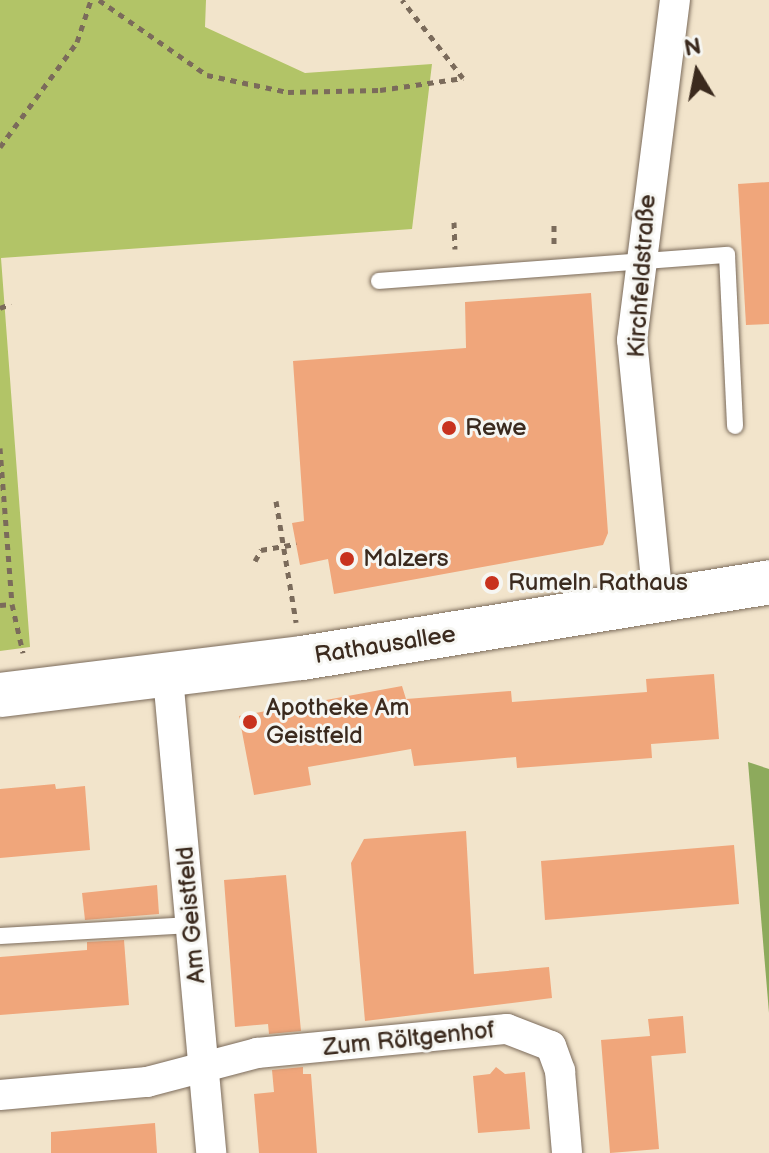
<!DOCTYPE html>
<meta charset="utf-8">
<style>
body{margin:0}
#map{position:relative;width:769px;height:1153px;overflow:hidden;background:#f2e4cb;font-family:"Balsamiq Sans",sans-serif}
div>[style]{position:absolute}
.green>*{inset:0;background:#b2c467}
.forest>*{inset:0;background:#8daa5c}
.building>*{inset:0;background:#f0a67b}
.path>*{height:5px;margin-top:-2.5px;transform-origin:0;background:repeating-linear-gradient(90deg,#7b6b5b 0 6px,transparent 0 12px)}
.roads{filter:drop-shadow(0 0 2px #7b6b5b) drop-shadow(0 0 2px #7b6b5b)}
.lane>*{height:16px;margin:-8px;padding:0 8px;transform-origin:8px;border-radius:8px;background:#fff}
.street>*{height:30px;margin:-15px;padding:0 15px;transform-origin:15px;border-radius:15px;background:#fff}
.secondary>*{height:44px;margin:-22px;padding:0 22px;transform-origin:22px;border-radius:22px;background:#fff}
.dots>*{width:22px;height:22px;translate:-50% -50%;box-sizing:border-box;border:4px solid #f6f6f2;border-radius:50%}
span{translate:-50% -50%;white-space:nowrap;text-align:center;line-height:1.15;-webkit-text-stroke:6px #f6f6f2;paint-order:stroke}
.street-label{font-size:24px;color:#3b2a1e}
.poi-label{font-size:24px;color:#3b2a1e}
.left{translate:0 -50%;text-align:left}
.north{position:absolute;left:657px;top:32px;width:80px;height:80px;-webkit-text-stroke:6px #f6f6f2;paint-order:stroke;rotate:350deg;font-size:22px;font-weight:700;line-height:32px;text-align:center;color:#3b2a1e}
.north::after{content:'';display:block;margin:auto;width:28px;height:36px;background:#3b2a1e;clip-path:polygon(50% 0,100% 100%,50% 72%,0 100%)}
</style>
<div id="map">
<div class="green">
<div style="clip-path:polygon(0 0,206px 0,205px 27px,305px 73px,432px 64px,412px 229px,1px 258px,30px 647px,0 651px)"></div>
</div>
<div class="forest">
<div style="clip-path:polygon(748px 762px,769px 769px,769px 1013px)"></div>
</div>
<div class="building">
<div style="clip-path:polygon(769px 182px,769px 324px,746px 325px,738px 184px)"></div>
<div style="clip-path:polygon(591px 293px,608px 533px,603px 545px,334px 594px,328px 559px,300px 565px,292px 523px,304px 521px,293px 361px,466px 348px,465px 302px)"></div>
<div style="clip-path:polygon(714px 674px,719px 739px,651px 744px,652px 758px,517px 768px,516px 757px,414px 766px,411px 749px,308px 767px,311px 785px,254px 795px,239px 716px,402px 686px,406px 699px,511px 691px,512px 702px,647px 692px,646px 679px)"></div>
<div style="clip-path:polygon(55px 784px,56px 789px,85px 786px,90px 850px,0 858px,0 789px)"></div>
<div style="clip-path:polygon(466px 831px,474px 974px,549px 967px,552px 998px,365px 1021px,351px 863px,364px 839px)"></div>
<div style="clip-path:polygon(734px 845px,739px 904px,545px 920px,541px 861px)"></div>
<div style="clip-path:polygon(286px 875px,301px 1031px,269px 1034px,268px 1024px,235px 1027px,224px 880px)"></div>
<div style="clip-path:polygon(157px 885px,159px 914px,85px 920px,82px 893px)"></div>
<div style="clip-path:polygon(124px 940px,129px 1005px,0 1015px,0 957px,87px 950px,87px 942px)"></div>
<div style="clip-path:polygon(683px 1016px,686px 1053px,651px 1056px,650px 1040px,659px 1149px,610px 1153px,601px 1040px,650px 1036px,648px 1019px)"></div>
<div style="clip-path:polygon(303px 1067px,303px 1074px,311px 1074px,317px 1153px,259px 1153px,254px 1094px,274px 1092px,272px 1070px)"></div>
<div style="clip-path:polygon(496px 1067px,505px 1074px,525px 1072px,530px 1129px,478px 1133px,473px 1076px,490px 1074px)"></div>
<div style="clip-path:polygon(155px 1123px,157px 1153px,51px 1153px,51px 1132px)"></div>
</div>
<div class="path">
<div style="left:99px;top:0;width:131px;rotate:34.8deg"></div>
<div style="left:207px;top:75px;width:83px;rotate:11.9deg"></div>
<div style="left:288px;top:92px;width:92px;rotate:-1.2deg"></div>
<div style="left:380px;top:90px;width:84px;rotate:-8.2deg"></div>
<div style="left:463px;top:78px;width:99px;rotate:-128deg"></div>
<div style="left:0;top:147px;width:130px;rotate:-53.7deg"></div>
<div style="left:77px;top:42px;width:44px;rotate:-71.6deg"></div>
<div style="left:454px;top:222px;width:27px;rotate:88deg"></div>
<div style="left:554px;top:244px;width:19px;rotate:-90deg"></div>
<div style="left:0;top:308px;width:12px;rotate:-20deg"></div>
<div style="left:0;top:448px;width:156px;rotate:85.6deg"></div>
<div style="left:12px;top:604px;width:50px;rotate:77.3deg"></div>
<div style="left:276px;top:501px;width:123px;rotate:80.6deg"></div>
<div style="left:255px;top:561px;width:13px;rotate:-61deg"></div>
<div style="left:261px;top:550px;width:36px;rotate:-10deg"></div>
<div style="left:0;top:605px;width:12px;rotate:-5deg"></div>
</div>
<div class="roads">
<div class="lane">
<div style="left:379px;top:281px;width:349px;rotate:-4.3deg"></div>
<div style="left:727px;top:255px;width:171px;rotate:87.3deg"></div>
<div style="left:0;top:936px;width:192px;rotate:-3.3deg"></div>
</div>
<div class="street">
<div style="left:658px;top:600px;width:261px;rotate:-95.7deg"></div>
<div style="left:632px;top:340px;width:343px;rotate:-82.8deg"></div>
<div style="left:168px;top:677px;width:478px;rotate:84.8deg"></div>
<div style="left:0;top:1095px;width:148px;rotate:-5.1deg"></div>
<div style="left:147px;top:1082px;width:114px;rotate:-14.8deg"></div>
<div style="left:257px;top:1053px;width:251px;rotate:-5.5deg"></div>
<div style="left:507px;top:1029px;width:47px;rotate:21.1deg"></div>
<div style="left:551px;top:1046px;width:27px;rotate:70deg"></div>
<div style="left:560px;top:1071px;width:82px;rotate:85.1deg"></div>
</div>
<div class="secondary">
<div style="left:0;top:695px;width:304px;rotate:-7deg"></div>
<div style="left:302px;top:658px;width:473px;rotate:-9.2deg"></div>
</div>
</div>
<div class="dots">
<div style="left:449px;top:428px;background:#c8321e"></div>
<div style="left:347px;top:559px;background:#c8321e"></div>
<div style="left:492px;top:583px;background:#c8321e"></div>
<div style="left:250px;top:722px;background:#c8321e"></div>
</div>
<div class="street-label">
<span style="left:642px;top:276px;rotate:-86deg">Kirchfeldstraße</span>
<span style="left:385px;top:645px;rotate:-9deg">Rathausallee</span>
<span style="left:191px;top:915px;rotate:-95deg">Am Geistfeld</span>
<span style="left:409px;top:1039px;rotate:-6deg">Zum Röltgenhof</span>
</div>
<div class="poi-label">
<span class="left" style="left:465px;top:428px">Rewe</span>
<span class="left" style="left:363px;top:559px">Malzers</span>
<span class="left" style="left:508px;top:583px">Rumeln Rathaus</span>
<span class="left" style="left:266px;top:722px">Apotheke Am<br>Geistfeld</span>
</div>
<div class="north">N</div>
</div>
